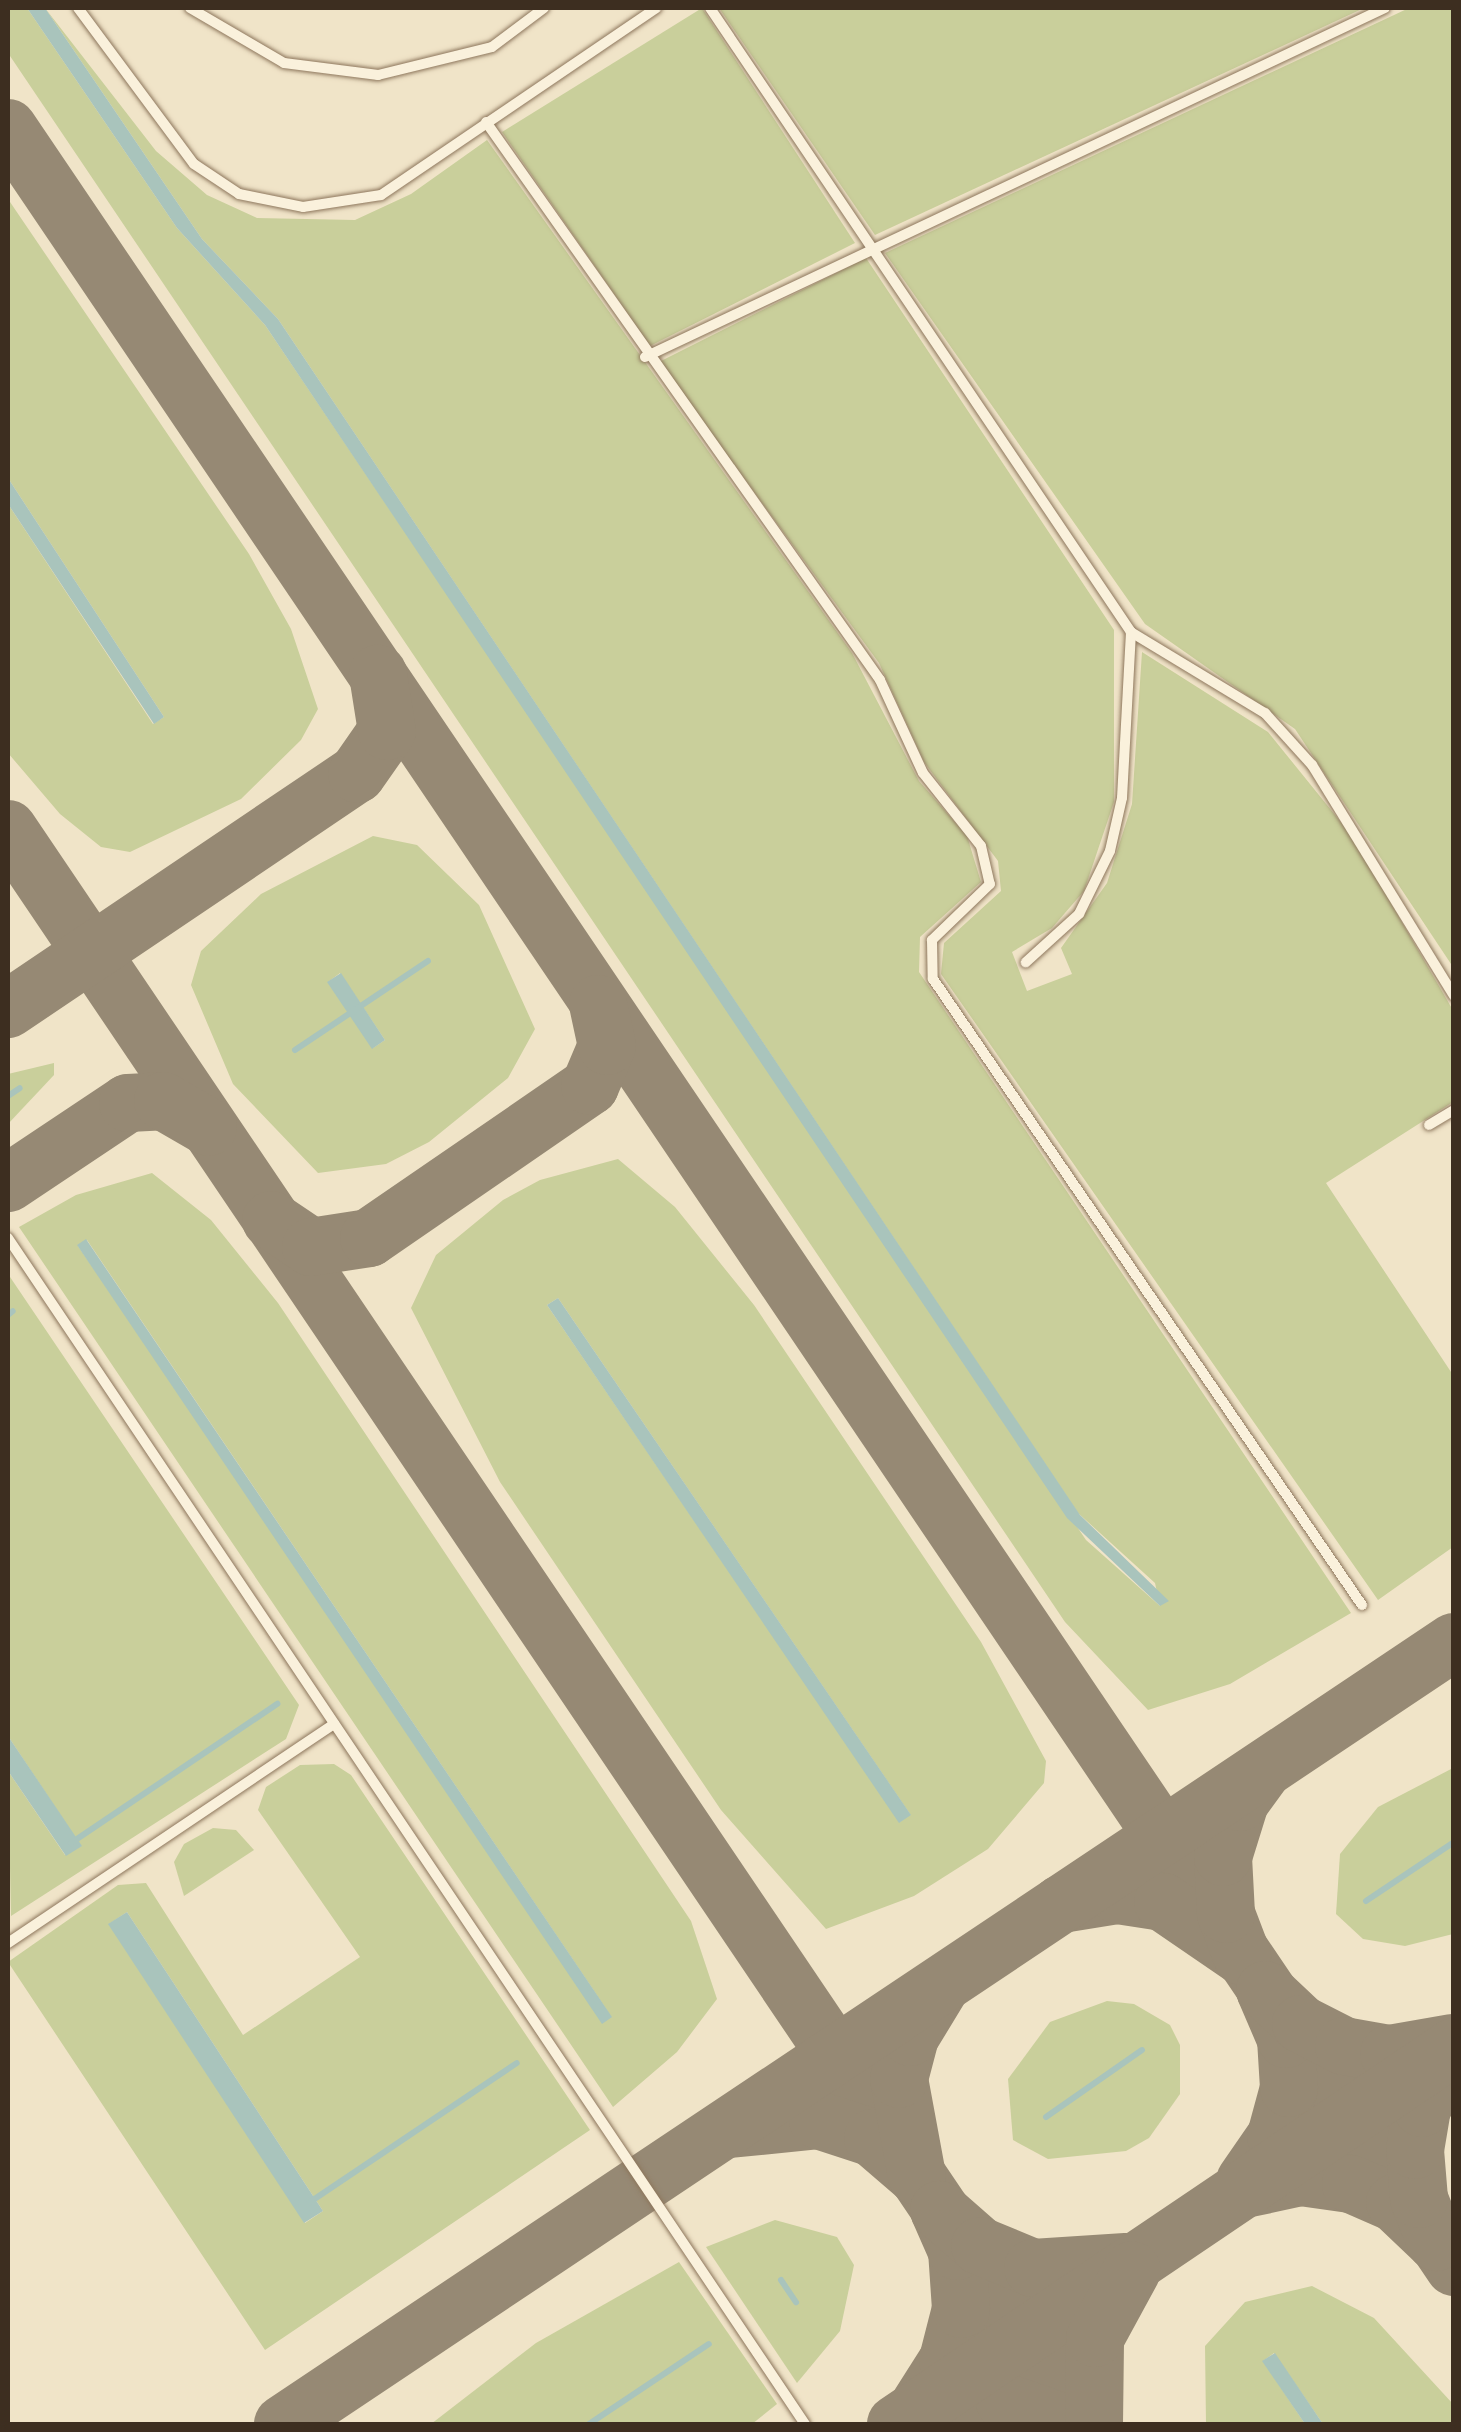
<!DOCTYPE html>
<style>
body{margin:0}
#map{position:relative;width:1461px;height:2432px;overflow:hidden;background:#f0e4c8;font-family:"Playfair Display",serif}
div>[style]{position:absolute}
.green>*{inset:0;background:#c9cf9b}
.water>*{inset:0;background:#a9c4bc}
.stream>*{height:6px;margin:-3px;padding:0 3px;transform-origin:3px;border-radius:3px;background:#a9c4bc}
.taxiway>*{height:58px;margin:-29px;padding:0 29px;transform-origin:29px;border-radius:29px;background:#968974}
.roads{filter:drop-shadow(0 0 2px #8d765c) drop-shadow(0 0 2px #8d765c)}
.lane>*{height:10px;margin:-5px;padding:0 5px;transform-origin:5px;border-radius:5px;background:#faf1dc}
span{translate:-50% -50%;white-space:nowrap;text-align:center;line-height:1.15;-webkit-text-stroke:10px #f7eed8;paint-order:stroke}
.frame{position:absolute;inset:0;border:10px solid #3d2e20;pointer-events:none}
</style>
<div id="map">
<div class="green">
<div style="clip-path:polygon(8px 8px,27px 8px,177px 228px,265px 325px,1086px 1540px,1160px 1606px,1155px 1583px,1078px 1513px,278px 319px,202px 239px,45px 8px,156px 151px,207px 195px,257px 218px,355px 220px,411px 194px,487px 140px,852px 653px,919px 781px,967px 836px,981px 882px,920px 937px,919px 972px,1351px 1613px,1230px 1684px,1148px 1710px,1065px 1622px,8px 53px)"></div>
<div style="clip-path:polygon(702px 8px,855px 243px,650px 346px,502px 132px)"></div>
<div style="clip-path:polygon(719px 8px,1364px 8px,875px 235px)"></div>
<div style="clip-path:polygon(1409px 8px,1453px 8px,1453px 967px,1295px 729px,1145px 624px,885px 253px)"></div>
<div style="clip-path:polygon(8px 199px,249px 554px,291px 629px,318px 709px,301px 740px,241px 799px,130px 852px,101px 847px,60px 814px,8px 753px,8px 504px,153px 724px,164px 717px,8px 478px)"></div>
<div style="clip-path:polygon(866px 258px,1114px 630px,1114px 802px,1084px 891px,1052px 928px,1012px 952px,1027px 991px,1072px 974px,1061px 948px,1107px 883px,1132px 804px,1142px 652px,1268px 732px,1352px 836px,1454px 1012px,1453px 1102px,1326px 1183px,1453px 1375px,1453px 1547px,1378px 1600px,941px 974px,944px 943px,1001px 891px,998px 861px,924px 762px,879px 663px,659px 362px)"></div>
<div style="clip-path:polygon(evenodd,373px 836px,417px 845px,479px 905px,535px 1029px,508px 1078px,429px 1142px,386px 1164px,318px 1173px,233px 1084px,191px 985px,201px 951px,261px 894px,373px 836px,340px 973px,385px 1040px,373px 1048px,328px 982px,340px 973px)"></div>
<div style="clip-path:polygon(54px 1063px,54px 1075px,8px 1124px,8px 1074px)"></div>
<div style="clip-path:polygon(evenodd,618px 1159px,675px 1207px,754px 1305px,981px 1642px,1046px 1761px,1044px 1783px,988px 1849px,914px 1896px,826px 1929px,721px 1810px,500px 1482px,411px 1308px,436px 1255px,503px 1200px,540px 1180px,618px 1159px,558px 1298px,910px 1814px,900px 1822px,547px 1305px,558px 1298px)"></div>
<div style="clip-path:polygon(evenodd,152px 1173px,211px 1220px,278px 1303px,691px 1921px,717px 1999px,677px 2052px,613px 2107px,19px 1227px,76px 1195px,152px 1173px,87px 1240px,611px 2016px,78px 1246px,87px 1240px)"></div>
<div style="clip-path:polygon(8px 1274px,299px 1705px,286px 1739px,11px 1916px,8px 1771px,65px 1855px,81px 1846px,8px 1736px)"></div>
<div style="clip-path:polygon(evenodd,334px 1764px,351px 1775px,590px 2130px,265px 2350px,8px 1962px,118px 1885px,146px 1883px,243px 2035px,360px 1957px,258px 1810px,266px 1787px,300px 1765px,334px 1764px,127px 1912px,323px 2211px,305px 2223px,109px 1924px,127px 1912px)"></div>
<div style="clip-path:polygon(1453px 1768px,1453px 1934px,1405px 1946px,1363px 1939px,1336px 1914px,1340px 1854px,1378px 1807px)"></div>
<div style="clip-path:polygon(213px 1828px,236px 1830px,254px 1850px,184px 1896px,174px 1862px,184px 1844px)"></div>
<div style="clip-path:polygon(1107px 2001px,1134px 2004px,1170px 2025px,1180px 2045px,1180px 2094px,1149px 2138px,1126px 2151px,1048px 2159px,1013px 2140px,1008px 2079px,1050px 2022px)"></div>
<div style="clip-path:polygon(775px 2220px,837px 2237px,854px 2265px,840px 2331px,797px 2383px,706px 2247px)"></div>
<div style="clip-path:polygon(679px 2262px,777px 2404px,752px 2424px,431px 2424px,536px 2343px)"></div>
<div style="clip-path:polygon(1312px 2286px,1374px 2318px,1453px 2404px,1453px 2424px,1323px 2424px,1274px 2353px,1263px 2361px,1305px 2424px,1206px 2424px,1205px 2346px,1245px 2302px)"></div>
</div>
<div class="water">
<div style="clip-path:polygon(27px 8px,45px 8px,202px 239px,278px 319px,1080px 1515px,1169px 1601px,1160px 1606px,1067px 1518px,265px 325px,177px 228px)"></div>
<div style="clip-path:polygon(8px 478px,164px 717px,154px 724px,8px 504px)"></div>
<div style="clip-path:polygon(341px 973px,385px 1040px,372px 1049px,327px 982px)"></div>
<div style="clip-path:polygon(86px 1239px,612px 2017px,602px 2024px,77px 1245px)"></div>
<div style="clip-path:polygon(558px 1298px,911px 1815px,899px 1823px,547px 1305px)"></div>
<div style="clip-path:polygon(8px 1736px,82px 1846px,66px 1856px,8px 1771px)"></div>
<div style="clip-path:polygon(127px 1912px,323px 2211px,304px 2223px,108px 1924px)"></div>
<div style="clip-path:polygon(1275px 2353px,1323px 2424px,1305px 2424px,1262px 2361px)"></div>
</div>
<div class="stream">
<div style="left:295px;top:1050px;width:160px;rotate:-33.8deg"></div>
<div style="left:8px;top:1096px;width:14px;rotate:-34deg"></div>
<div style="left:8px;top:1315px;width:6px;rotate:-39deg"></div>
<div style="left:71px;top:1843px;width:249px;rotate:-34deg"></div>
<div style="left:1366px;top:1901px;width:106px;rotate:-33.8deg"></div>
<div style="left:1046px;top:2117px;width:117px;rotate:-34.9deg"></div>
<div style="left:310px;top:2202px;width:249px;rotate:-33.9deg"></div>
<div style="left:781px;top:2280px;width:27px;rotate:56deg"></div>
<div style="left:589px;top:2424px;width:144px;rotate:-33.7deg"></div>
</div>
<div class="taxiway">
<div style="left:8px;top:128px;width:2582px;rotate:55.94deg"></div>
<div style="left:8px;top:829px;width:1925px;rotate:55.97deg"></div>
<div style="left:8px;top:1009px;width:421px;rotate:-34deg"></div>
<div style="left:357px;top:774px;width:52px;rotate:-55.1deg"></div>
<div style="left:387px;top:731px;width:58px;rotate:-99deg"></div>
<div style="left:8px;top:1183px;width:144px;rotate:-33.7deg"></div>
<div style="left:128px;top:1103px;width:35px;rotate:-3deg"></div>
<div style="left:163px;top:1101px;width:52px;rotate:30deg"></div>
<div style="left:271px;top:1220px;width:48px;rotate:34deg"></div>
<div style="left:311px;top:1247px;width:59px;rotate:-8.8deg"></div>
<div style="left:369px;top:1238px;width:268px;rotate:-34.5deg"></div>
<div style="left:590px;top:1086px;width:43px;rotate:-67deg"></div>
<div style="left:607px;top:1046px;width:43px;rotate:-102.1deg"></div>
<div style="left:1061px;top:1904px;width:58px;rotate:-9deg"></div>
<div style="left:1118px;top:1895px;width:46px;rotate:8.8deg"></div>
<div style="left:1163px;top:1902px;width:96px;rotate:34.4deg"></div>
<div style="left:1242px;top:1956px;width:45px;rotate:-110.9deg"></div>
<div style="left:1226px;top:1914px;width:57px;rotate:-93deg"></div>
<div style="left:1223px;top:1857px;width:58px;rotate:-72.8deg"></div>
<div style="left:1240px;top:1802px;width:39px;rotate:-54deg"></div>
<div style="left:730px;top:2129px;width:88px;rotate:-5.8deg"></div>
<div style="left:818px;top:2120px;width:58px;rotate:18.1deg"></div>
<div style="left:873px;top:2138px;width:58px;rotate:40.8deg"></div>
<div style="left:917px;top:2176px;width:99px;rotate:-100.5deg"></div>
<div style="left:899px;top:2079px;width:43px;rotate:-75.3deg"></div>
<div style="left:910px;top:2037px;width:60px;rotate:-58.7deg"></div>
<div style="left:1245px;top:2181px;width:55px;rotate:-55.4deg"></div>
<div style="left:1276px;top:2136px;width:50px;rotate:-74.8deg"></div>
<div style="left:1289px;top:2088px;width:49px;rotate:-93.5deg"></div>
<div style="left:1286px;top:2039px;width:53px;rotate:-113.2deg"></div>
<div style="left:1265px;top:1990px;width:50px;rotate:43.4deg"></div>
<div style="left:1301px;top:2024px;width:48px;rotate:27.1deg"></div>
<div style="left:1344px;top:2046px;width:46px;rotate:10.1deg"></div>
<div style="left:1389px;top:2054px;width:64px;rotate:-9.9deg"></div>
<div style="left:1250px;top:2188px;width:52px;rotate:-12.2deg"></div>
<div style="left:1301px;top:2177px;width:50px;rotate:8deg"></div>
<div style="left:1351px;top:2184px;width:48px;rotate:23.4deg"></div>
<div style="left:1395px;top:2203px;width:57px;rotate:43.6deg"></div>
<div style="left:1436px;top:2242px;width:46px;rotate:-111.6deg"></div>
<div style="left:1419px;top:2199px;width:49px;rotate:-94.7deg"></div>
<div style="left:1415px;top:2150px;width:43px;rotate:-80.5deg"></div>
<div style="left:1422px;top:2108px;width:64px;rotate:-59.8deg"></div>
<div style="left:920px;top:2404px;width:52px;rotate:-57.5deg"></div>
<div style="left:948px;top:2360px;width:53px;rotate:-75.7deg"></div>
<div style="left:961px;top:2309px;width:58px;rotate:-93.9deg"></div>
<div style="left:957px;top:2251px;width:45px;rotate:-113.7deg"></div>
<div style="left:939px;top:2210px;width:55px;rotate:41.3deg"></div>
<div style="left:980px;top:2246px;width:57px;rotate:22.5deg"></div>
<div style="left:1033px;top:2268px;width:93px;rotate:-3.7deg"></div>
<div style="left:924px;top:2410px;width:81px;rotate:-5.6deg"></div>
<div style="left:1005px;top:2402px;width:66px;rotate:19.5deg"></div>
<div style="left:283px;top:2424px;width:1408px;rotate:-33.74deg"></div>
<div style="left:896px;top:2424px;width:673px;rotate:-34.04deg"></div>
<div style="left:1094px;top:2424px;width:86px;rotate:-89.3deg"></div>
<div style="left:1095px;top:2338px;width:77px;rotate:-61.4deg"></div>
</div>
<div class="roads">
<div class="lane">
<div style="left:78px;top:8px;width:194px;rotate:53.4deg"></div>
<div style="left:194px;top:164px;width:54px;rotate:33.7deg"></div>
<div style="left:239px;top:194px;width:65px;rotate:11.5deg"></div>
<div style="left:303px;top:207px;width:79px;rotate:-8.7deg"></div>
<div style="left:381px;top:195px;width:333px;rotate:-34.2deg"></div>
<div style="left:190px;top:8px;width:109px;rotate:30.3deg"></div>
<div style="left:284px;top:63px;width:95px;rotate:7.3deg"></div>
<div style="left:378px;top:75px;width:117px;rotate:-13.8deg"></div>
<div style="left:492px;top:47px;width:65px;rotate:-36.9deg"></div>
<div style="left:710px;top:8px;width:753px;rotate:55.99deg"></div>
<div style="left:1131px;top:632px;width:166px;rotate:93.1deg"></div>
<div style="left:1122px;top:798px;width:54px;rotate:102.8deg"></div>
<div style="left:1110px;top:851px;width:70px;rotate:116.2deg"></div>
<div style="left:1079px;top:914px;width:72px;rotate:137.8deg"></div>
<div style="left:486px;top:122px;width:683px;rotate:54.77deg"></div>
<div style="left:880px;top:680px;width:102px;rotate:65.2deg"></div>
<div style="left:923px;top:773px;width:93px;rotate:51.5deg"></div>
<div style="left:981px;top:846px;width:39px;rotate:77deg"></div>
<div style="left:990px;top:884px;width:81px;rotate:136deg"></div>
<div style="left:932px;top:940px;width:39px;rotate:89deg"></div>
<div style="left:933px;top:979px;width:759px;rotate:55.58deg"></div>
<div style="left:645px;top:357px;width:818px;rotate:-25.25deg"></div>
<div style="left:1131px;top:632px;width:157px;rotate:31.2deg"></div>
<div style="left:1265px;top:713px;width:70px;rotate:47.9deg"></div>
<div style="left:1312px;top:765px;width:271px;rotate:58.4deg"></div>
<div style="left:1429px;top:1125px;width:29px;rotate:-31deg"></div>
<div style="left:8px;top:1238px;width:1429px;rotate:56.1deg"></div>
<div style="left:8px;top:1943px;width:393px;rotate:-33.9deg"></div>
</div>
</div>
<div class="frame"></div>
</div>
